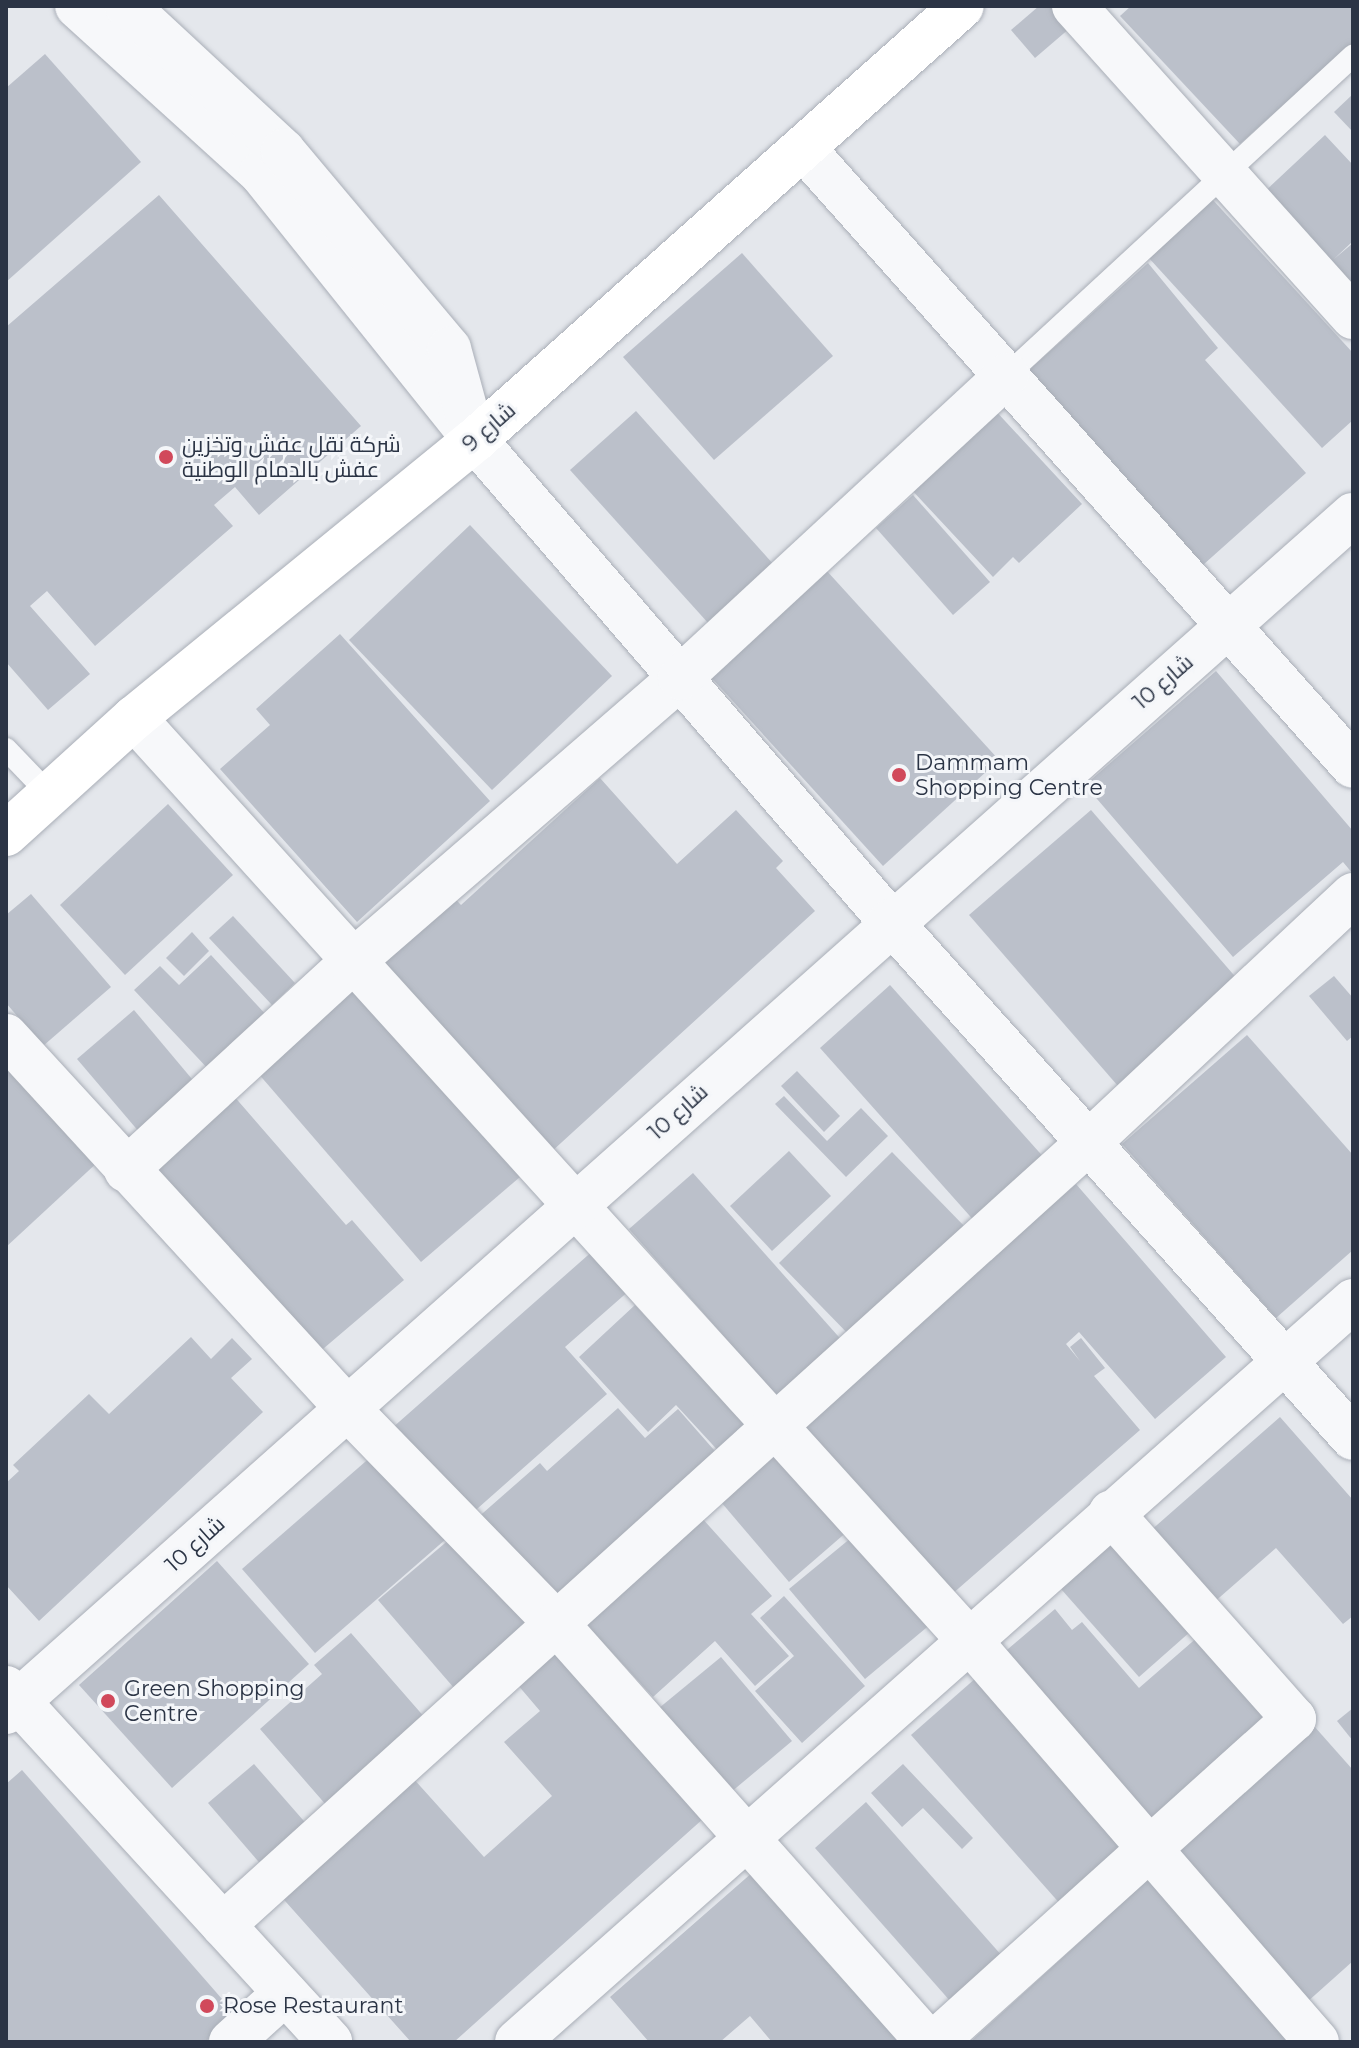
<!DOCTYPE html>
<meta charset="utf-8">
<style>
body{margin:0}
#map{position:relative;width:1359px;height:2048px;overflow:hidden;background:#e4e7ec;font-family:Montserrat,Cairo,sans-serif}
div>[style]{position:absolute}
.building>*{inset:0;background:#bbc0ca}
.roads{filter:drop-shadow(0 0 2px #a9aeb7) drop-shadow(0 0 2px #a9aeb7)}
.lane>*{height:22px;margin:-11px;padding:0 11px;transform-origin:11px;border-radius:11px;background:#f7f8fa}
.street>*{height:44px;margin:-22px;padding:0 22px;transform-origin:22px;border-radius:22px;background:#f7f8fa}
.secondary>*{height:44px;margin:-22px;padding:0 22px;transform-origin:22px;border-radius:22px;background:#fff}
.dots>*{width:22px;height:22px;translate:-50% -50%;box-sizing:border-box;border:4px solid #f4f6f9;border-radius:50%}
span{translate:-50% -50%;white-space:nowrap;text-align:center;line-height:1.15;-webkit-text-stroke:6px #f4f6f9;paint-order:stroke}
.street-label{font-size:22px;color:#2b3445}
.poi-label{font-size:22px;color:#2b3445}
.left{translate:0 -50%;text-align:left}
.frame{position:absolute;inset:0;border:8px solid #2b3445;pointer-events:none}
</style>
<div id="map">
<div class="building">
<div style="clip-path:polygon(1039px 6px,1052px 6px,1070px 28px,1035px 58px,1011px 30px)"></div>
<div style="clip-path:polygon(1131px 6px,1353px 6px,1353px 42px,1240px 144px,1120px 16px)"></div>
<div style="clip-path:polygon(45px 54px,141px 162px,6px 282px,6px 88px)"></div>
<div style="clip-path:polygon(1353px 94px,1353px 132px,1334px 112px)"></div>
<div style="clip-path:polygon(1325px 135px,1353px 165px,1353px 241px,1334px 259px,1353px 243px,1353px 299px,1261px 195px)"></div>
<div style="clip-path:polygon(159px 195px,361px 426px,259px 515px,235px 487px,214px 505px,233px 526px,95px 646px,47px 591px,30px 606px,90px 674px,48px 710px,6px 662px,6px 327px)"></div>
<div style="clip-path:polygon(1212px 199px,1353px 353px,1353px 420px,1322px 448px,1148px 257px)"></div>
<div style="clip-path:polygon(742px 253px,833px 356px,714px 460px,623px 357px)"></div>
<div style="clip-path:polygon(1148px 263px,1218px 348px,1205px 360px,1306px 473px,1194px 573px,1019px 379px)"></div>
<div style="clip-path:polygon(993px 408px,1082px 504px,1019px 563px,1013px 557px,993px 577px,909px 487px)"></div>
<div style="clip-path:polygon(636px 411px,774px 565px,709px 624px,570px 470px)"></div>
<div style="clip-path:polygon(913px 495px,990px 582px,953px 615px,876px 528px)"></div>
<div style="clip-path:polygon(470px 525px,612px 676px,492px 790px,349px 640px)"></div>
<div style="clip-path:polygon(826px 570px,999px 760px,883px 866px,709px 675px)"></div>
<div style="clip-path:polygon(340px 634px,490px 801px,357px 922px,220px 769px,270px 725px,256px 709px)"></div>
<div style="clip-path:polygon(1216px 671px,1353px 831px,1353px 874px,1343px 862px,1233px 957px,1085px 785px)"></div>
<div style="clip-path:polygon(600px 778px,677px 864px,736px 810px,783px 861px,776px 868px,815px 911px,550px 1153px,370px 957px,445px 888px,461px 905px)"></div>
<div style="clip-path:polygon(168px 804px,233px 875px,125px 975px,60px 905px)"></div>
<div style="clip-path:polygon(1091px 810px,1239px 981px,1118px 1086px,969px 915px)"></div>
<div style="clip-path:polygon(31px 894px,111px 987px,43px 1046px,6px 1003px,6px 915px)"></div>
<div style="clip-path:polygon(233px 916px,295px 983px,272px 1005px,209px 938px)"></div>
<div style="clip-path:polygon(192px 932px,209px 951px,184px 976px,166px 958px)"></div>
<div style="clip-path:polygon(211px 955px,269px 1018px,211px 1072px,134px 990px,160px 966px,179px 985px)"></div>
<div style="clip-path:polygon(1334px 976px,1353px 998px,1353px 1036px,1347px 1041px,1309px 996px)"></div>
<div style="clip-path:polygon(890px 985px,1047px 1161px,977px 1224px,820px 1048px)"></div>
<div style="clip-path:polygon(356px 987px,520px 1177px,421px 1262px,257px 1072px)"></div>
<div style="clip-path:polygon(134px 1010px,197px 1085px,140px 1133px,77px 1059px)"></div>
<div style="clip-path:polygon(1247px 1035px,1353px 1155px,1353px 1250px,1276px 1318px,1122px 1144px)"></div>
<div style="clip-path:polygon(6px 1058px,100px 1160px,6px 1247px)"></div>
<div style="clip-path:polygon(797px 1071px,840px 1116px,824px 1132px,781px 1086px)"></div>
<div style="clip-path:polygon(233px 1095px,346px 1225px,352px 1220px,404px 1280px,310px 1360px,146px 1171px)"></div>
<div style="clip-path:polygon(784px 1096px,827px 1141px,861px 1108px,888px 1136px,846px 1177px,775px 1104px)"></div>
<div style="clip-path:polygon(789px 1151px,831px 1196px,772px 1251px,730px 1206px)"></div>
<div style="clip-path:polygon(892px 1152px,969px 1231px,856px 1342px,779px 1263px)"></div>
<div style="clip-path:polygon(693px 1173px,846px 1345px,782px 1402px,629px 1229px)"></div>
<div style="clip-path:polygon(1076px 1184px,1226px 1357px,1155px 1419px,1079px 1332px,1066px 1344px,1080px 1361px,1070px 1347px,1081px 1338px,1105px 1368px,1094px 1376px,1140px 1430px,951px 1595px,803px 1425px)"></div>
<div style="clip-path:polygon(604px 1241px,639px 1282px,565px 1347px,607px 1394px,469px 1516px,391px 1429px)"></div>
<div style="clip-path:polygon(635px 1305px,671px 1344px,761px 1421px,723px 1456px,676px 1405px,648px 1432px,579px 1357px)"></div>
<div style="clip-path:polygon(191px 1337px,211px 1359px,232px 1338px,252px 1359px,231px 1378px,263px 1412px,39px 1621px,6px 1585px,6px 1483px,19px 1471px,13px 1465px,89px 1394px,109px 1414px)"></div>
<div style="clip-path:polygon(618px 1408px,645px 1438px,678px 1409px,721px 1458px,553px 1608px,475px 1520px,540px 1463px,547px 1471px)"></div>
<div style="clip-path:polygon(1280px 1417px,1353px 1500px,1353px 1616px,1343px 1624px,1276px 1548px,1212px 1604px,1149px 1532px)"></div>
<div style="clip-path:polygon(781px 1451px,849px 1530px,789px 1582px,721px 1502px)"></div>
<div style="clip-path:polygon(373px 1455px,446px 1539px,315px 1653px,242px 1569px)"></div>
<div style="clip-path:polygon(701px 1517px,772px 1596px,751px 1614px,789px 1656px,755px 1686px,715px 1641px,653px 1697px,584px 1622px)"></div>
<div style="clip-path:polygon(857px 1533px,932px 1623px,865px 1679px,789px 1589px)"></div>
<div style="clip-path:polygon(1121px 1536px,1199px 1624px,1139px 1677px,1061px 1589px)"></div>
<div style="clip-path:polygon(451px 1538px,527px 1625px,454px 1688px,378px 1600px)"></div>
<div style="clip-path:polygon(217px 1561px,309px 1664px,172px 1788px,79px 1685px)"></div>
<div style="clip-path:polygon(784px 1596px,865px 1686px,802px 1743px,755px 1691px,794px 1656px,760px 1618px)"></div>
<div style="clip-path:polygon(1055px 1609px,1072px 1630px,1082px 1622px,1139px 1688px,1207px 1629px,1278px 1721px,1143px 1836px,994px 1661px)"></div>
<div style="clip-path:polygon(351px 1633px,426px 1719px,327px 1806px,260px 1729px,322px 1674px,314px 1665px)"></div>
<div style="clip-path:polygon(554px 1650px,704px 1818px,454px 2042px,411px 2042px,269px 1883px,403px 1767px,484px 1857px,552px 1796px,504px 1742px,540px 1711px,517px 1684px)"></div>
<div style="clip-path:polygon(721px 1657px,792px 1741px,724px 1798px,653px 1713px)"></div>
<div style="clip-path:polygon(985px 1670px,1135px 1841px,1062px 1906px,911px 1735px)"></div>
<div style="clip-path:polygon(1353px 1708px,1353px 1741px,1337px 1721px)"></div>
<div style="clip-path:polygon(1306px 1717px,1353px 1770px,1353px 1961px,1306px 2003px,1168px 1847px)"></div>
<div style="clip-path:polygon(254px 1764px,310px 1828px,264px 1868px,208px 1803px)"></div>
<div style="clip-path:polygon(903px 1764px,973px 1838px,962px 1849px,923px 1808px,902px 1827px,871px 1793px)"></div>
<div style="clip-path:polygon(22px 1770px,236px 2015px,205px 2042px,6px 2042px,6px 1784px)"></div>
<div style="clip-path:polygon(866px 1802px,1003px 1957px,951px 2002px,815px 1848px)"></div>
<div style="clip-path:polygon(753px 1872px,902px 2042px,772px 2042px,750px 2016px,720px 2042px,649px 2042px,610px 1997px)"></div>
<div style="clip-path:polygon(1155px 1873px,1295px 2042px,970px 2042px)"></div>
</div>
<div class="roads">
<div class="lane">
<div style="left:1007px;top:375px;width:471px;rotate:-42.7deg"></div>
<div style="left:6px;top:749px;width:64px;rotate:46.3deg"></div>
</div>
<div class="street">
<div style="left:77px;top:6px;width:248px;rotate:42.2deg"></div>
<div style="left:261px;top:173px;width:342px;rotate:51.3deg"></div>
<div style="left:475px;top:440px;width:635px;rotate:49.21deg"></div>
<div style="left:890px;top:921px;width:694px;rotate:48.15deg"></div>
<div style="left:127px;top:6px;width:213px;rotate:42.9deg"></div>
<div style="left:283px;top:151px;width:258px;rotate:50deg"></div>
<div style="left:449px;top:349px;width:68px;rotate:74.7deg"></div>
<div style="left:1074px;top:6px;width:418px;rotate:48.1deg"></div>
<div style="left:803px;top:148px;width:827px;rotate:48.33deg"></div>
<div style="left:134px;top:718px;width:1242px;rotate:47.84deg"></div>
<div style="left:968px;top:1639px;width:533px;rotate:49.11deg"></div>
<div style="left:6px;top:1036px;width:505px;rotate:47.49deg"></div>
<div style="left:347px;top:1408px;width:300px;rotate:45.8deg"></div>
<div style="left:556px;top:1623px;width:560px;rotate:48.4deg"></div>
<div style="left:126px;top:1170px;width:306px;rotate:-42.6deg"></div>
<div style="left:351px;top:963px;width:435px;rotate:-40.9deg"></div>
<div style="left:680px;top:678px;width:446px;rotate:-42.8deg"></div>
<div style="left:6px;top:1688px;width:480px;rotate:47.5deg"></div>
<div style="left:6px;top:1712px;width:1802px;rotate:-41.63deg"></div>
<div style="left:223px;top:1925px;width:1166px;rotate:-42.12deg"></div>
<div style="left:1088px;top:1143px;width:363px;rotate:-43.1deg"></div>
<div style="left:231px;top:2042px;width:73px;rotate:-42.2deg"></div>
<div style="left:517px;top:2042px;width:1117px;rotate:-41.55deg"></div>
<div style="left:935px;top:2042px;width:483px;rotate:-42deg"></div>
<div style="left:1294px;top:1719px;width:276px;rotate:-131.6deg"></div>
</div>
<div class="secondary">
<div style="left:6px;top:834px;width:173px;rotate:-42.2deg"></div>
<div style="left:134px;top:718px;width:440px;rotate:-39.2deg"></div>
<div style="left:475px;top:440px;width:652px;rotate:-41.71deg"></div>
</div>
</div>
<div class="dots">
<div style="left:166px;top:457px;background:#d1495b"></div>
<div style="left:899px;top:775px;background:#d1495b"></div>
<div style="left:108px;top:1701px;background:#d1495b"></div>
<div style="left:207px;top:2006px;background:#d1495b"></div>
</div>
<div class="street-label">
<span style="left:489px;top:427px;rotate:-41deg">شارع 9</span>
<span style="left:1163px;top:682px;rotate:-41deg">شارع 10</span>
<span style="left:678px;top:1112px;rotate:-42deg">شارع 10</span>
<span style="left:195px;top:1544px;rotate:-42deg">شارع 10</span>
</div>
<div class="poi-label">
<span class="left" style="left:182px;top:457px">شركة نقل عفش وتخزين<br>عفش بالدمام الوطنية</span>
<span class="left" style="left:915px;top:775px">Dammam<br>Shopping Centre</span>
<span class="left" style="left:124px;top:1701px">Green Shopping<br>Centre</span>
<span class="left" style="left:223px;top:2006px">Rose Restaurant</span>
</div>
<div class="frame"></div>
</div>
